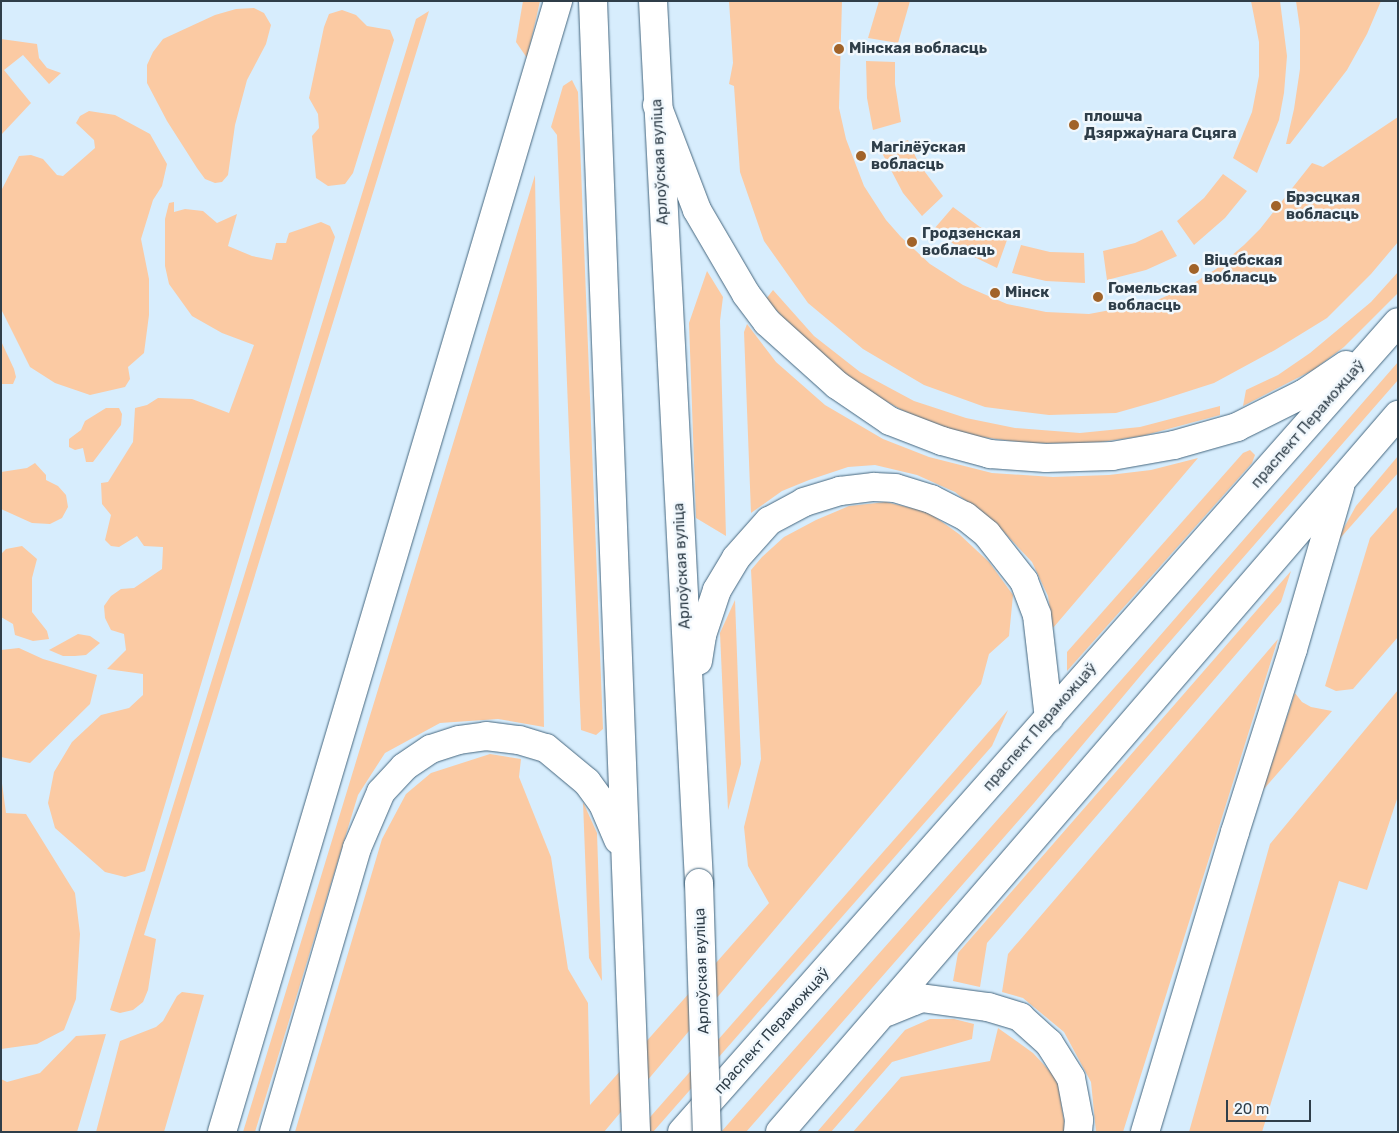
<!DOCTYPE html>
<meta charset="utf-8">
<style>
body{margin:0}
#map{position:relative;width:1399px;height:1133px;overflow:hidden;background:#d7edfd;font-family:Rubik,sans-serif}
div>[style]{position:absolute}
.green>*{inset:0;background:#fbcaa3}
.roads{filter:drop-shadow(0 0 1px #46677f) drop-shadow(0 0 1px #46677f)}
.major>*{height:28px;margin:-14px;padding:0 14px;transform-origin:14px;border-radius:14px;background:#fff}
.bridges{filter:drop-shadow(0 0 1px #46677f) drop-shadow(0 0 1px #46677f)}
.major-bridge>*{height:28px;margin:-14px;padding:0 14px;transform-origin:14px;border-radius:14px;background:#fff}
.dots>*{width:14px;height:14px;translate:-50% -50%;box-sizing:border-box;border:2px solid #f1f8fd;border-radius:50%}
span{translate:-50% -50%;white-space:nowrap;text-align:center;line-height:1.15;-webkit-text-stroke:5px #f1f8fd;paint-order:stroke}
.poi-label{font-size:15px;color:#2f3e49;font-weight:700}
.left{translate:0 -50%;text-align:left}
.street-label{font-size:15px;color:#2f3e49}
.frame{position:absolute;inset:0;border:2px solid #2f3e49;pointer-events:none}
.scale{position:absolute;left:1226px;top:1100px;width:85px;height:22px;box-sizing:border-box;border:2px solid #2f3e49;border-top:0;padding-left:6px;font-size:15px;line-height:18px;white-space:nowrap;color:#2f3e49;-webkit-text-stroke:4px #f1f8fd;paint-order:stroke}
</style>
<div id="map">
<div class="green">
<div style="clip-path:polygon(523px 1px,540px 1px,527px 58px,516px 42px)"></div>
<div style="clip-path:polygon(729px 1px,842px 1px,839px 108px,846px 139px,864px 186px,886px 220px,901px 237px,930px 264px,963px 285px,1007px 304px,1046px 312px,1089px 314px,1153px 302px,1191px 285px,1216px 269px,1244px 245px,1260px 229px,1312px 163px,1323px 167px,1398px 117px,1398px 242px,1371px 274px,1327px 318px,1275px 350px,1214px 383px,1158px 401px,1116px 413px,1049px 415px,985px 407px,924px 385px,863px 349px,808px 303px,764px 241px,740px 172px,734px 86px,729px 84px,733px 63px)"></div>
<div style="clip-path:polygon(879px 1px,910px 1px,898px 43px,868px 38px)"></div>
<div style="clip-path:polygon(1251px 1px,1280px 1px,1287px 56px,1284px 93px,1279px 120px,1257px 173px,1233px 158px,1252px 112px,1259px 76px,1259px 42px)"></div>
<div style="clip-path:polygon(1296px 1px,1381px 1px,1367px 34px,1347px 70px,1290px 144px,1286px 144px,1294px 109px,1300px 69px,1300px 29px)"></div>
<div style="clip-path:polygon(254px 8px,264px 13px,271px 25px,266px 44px,247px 80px,235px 125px,228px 175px,222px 182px,215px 183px,205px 179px,197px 168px,167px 121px,147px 83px,147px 65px,153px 52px,163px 39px,215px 15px,236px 9px)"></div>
<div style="clip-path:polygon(342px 10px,356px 15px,367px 26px,390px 30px,394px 40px,353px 173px,345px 184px,328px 186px,316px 178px,312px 136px,319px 128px,318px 114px,309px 98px,324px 27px,329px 14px)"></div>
<div style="clip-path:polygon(429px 11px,144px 935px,156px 939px,148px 990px,143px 1002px,133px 1010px,120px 1013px,110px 1010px,416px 19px)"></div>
<div style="clip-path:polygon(1px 39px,37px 44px,39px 58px,47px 68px,61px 73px,49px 84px,23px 55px,4px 70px,31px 103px,1px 135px)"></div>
<div style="clip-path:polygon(866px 61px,895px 62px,895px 84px,901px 122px,873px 130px,867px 98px)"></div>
<div style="clip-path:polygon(572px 80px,578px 92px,603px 729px,596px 735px,581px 730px,557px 135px,551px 127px,563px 86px)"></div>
<div style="clip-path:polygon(89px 111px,115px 115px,150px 134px,167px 164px,162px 186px,153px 200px,141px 239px,149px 279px,149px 315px,144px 353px,128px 367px,130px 379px,125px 387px,90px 395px,55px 383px,30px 367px,1px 309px,1px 191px,19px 156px,31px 155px,43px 159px,57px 175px,63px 176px,95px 148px,94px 140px,76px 123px,80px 116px)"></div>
<div style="clip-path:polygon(908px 140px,919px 164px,943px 196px,922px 216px,903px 193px,881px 151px)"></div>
<div style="clip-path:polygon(1223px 174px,1247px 191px,1225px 218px,1194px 245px,1177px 221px,1204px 198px)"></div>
<div style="clip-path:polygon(535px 175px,544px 727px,498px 719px,440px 723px,385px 753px,358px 795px,255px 1132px,243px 1132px)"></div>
<div style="clip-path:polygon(174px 202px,174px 212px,185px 209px,203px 211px,217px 223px,237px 214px,228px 246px,252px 256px,272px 260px,276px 243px,286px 243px,289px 233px,321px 222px,330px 226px,335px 237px,145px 871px,125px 877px,105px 872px,55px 828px,48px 803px,54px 772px,72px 742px,101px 715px,129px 708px,143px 695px,143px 674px,107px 669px,126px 650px,124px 634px,111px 630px,105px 618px,104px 606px,111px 596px,121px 589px,134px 588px,162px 569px,163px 547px,144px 546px,137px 536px,119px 547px,111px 546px,105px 540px,111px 515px,102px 504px,101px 483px,108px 482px,133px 442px,135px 408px,147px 405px,158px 398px,192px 399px,229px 413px,254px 345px,222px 333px,192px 316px,169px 284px,165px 266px,165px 219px,169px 203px)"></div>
<div style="clip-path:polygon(953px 207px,980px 227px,1007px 240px,997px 268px,964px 252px,934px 229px)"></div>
<div style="clip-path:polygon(1162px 230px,1177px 256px,1146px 270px,1107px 280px,1103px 251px,1135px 243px)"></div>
<div style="clip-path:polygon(1021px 245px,1050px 252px,1084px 253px,1085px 283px,1046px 281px,1012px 273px)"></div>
<div style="clip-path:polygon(707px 271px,723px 297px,720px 321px,726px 536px,696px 518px,689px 323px)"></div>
<div style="clip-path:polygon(1398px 272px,1398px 293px,1344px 347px,1313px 370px,1243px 406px,1246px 390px,1278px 375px,1310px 353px,1371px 302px)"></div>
<div style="clip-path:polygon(773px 290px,814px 336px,860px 372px,914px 401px,966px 418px,1015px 428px,1080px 433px,1140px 427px,1220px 406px,1220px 415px,1142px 436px,1087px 444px,1026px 443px,960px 434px,909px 414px,853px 383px,810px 347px,766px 299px)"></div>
<div style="clip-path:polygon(747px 324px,776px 362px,825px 405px,883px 439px,929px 457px,992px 473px,1053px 477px,1109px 475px,1151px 470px,1198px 458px,1053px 628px,1048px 596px,1032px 562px,1002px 530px,955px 492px,917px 475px,875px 465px,848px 467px,809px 480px,782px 491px,751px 513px,744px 332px)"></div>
<div style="clip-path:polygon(1px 341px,14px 369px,16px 377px,13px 384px,1px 384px)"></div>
<div style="clip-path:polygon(1398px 362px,1398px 380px,1146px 669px,1034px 803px,746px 1132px,721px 1132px,1138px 661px)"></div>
<div style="clip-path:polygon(106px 408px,119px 408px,122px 414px,121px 425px,93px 462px,86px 462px,83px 448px,75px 450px,69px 447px,69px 439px,81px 430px,85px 421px)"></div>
<div style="clip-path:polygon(1250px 450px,1255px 455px,1252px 463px,1067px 671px,1067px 652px,1243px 453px)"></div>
<div style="clip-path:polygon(1398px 456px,1398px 473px,1335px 544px,1356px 506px)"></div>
<div style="clip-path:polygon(35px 463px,46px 475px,46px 480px,58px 486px,66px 495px,68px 507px,62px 518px,50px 524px,32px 523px,1px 509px,1px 472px,27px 468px)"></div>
<div style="clip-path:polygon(886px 502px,928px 512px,959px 534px,989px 562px,1013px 595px,1009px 636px,989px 654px,981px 684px,604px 1132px,295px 1132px,382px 839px,406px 794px,431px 773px,490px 754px,521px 759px,519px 777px,551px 857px,568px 969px,588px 1003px,590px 1105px,769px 903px,748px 866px,744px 827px,761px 759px,751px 570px,762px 557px,784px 537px,816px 520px,849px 506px)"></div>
<div style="clip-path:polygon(1398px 506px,1398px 637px,1353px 689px,1336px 691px,1325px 686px,1370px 538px)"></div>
<div style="clip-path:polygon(22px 546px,37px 559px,32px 578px,32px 612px,47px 631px,49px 639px,33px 641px,15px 635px,13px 624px,1px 617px,1px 554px,6px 549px)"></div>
<div style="clip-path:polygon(1291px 571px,1281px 602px,987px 943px,980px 987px,953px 981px,958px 953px)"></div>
<div style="clip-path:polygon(735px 600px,741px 764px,728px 810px,720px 633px)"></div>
<div style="clip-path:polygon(78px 634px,90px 636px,100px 643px,86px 655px,75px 656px,63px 656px,49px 650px)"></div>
<div style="clip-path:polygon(1278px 639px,1123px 1132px,1096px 1132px,1091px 1082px,1064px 1032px,1023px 998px,1002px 992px,1008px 954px)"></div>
<div style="clip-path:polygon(19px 648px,43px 659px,97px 675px,90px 704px,30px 763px,1px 757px,1px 650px)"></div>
<div style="clip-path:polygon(1398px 690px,1398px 796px,1367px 890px,1339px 881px,1262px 1132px,1189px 1132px,1270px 844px)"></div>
<div style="clip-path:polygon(1295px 693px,1302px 702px,1311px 707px,1332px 711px,1263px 790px)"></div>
<div style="clip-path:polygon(1008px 710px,992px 746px,653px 1132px,637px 1132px)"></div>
<div style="clip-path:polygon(1px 776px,6px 813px,26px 814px,75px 893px,80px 934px,76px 999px,64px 1030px,37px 1044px,1px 1049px)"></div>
<div style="clip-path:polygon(583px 802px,597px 833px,602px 981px,589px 958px)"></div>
<div style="clip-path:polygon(182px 992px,204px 995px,164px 1132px,96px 1132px,120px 1041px,156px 1027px,163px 1021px,177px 996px)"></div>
<div style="clip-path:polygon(930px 1019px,954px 1019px,974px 1024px,972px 1039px,892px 1062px,831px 1132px,817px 1132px,905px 1030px)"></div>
<div style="clip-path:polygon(998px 1028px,1033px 1053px,1057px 1079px,1066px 1132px,853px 1132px,901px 1077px,990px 1061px)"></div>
<div style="clip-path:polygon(106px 1034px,77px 1132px,1px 1132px,1px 1079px,7px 1082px,40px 1073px,76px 1036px)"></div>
</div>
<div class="roads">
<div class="major">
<div style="left:593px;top:1px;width:1132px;rotate:87.82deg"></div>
<div style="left:653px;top:1px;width:883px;rotate:87.01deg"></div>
<div style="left:657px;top:105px;width:112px;rotate:69.1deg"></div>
<div style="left:697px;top:210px;width:97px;rotate:59.7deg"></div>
<div style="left:746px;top:294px;width:35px;rotate:53deg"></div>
<div style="left:767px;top:322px;width:94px;rotate:42deg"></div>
<div style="left:837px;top:385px;width:64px;rotate:34.2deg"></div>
<div style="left:890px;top:421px;width:56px;rotate:21deg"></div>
<div style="left:942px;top:441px;width:50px;rotate:15.2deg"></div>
<div style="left:990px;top:454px;width:56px;rotate:4.1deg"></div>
<div style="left:1046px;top:458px;width:66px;rotate:-1.7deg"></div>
<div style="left:1112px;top:456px;width:63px;rotate:-10.1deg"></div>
<div style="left:1174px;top:445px;width:66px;rotate:-15.9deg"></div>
<div style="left:1237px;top:427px;width:74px;rotate:-26.6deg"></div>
<div style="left:1303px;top:394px;width:52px;rotate:-34deg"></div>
<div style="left:698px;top:661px;width:26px;rotate:-81deg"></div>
<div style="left:702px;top:635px;width:47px;rotate:-71.6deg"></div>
<div style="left:717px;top:590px;width:37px;rotate:-59deg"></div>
<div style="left:736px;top:558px;width:50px;rotate:-48.3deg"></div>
<div style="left:769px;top:521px;width:40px;rotate:-28deg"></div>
<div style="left:804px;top:502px;width:38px;rotate:-17deg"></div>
<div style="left:840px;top:491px;width:34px;rotate:-7deg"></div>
<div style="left:874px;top:487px;width:21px;rotate:3deg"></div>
<div style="left:895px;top:488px;width:38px;rotate:17deg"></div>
<div style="left:931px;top:499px;width:38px;rotate:27deg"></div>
<div style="left:965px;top:516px;width:28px;rotate:39deg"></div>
<div style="left:987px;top:534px;width:60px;rotate:51.8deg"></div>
<div style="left:1024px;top:581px;width:36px;rotate:69deg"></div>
<div style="left:1037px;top:615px;width:104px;rotate:83.4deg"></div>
<div style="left:887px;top:1012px;width:37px;rotate:-22deg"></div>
<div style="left:921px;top:998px;width:68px;rotate:7.7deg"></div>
<div style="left:988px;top:1007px;width:34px;rotate:17deg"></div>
<div style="left:1020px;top:1017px;width:39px;rotate:42deg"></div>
<div style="left:1049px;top:1043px;width:41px;rotate:57.8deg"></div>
<div style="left:1071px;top:1078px;width:43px;rotate:79.2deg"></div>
<div style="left:1079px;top:1120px;width:12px;rotate:95deg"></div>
<div style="left:222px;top:1132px;width:1180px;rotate:-73.45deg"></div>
<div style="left:274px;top:1132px;width:296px;rotate:-73.7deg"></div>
<div style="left:357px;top:848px;width:61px;rotate:-66.8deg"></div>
<div style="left:381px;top:792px;width:34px;rotate:-47deg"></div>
<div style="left:404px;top:767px;width:32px;rotate:-34deg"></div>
<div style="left:431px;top:749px;width:29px;rotate:-18deg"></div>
<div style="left:459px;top:740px;width:27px;rotate:-8deg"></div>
<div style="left:486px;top:736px;width:33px;rotate:7deg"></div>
<div style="left:519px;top:740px;width:28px;rotate:17deg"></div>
<div style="left:546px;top:748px;width:53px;rotate:39.7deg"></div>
<div style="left:587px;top:782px;width:27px;rotate:54deg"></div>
<div style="left:603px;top:804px;width:39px;rotate:67deg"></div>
<div style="left:682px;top:1132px;width:1081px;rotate:-48.52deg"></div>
<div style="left:780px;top:1132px;width:947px;rotate:-49.24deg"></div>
<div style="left:1145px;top:1132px;width:313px;rotate:-73.3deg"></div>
<div style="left:1235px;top:832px;width:192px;rotate:-72.4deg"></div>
<div style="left:1293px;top:649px;width:169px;rotate:-73.8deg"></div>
</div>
</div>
<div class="bridges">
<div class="major-bridge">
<div style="left:699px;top:883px;width:249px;rotate:88.2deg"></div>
</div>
</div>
<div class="dots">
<div style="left:839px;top:49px;background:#a16329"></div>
<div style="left:1074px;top:125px;background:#a16329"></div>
<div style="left:861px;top:156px;background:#a16329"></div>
<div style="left:1276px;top:206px;background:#a16329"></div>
<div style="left:912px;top:242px;background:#a16329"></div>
<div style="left:1194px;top:269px;background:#a16329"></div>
<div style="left:995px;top:293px;background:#a16329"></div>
<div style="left:1098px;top:297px;background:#a16329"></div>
</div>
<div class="poi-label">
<span class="left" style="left:849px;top:49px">Мінская вобласць</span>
<span class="left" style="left:1084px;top:125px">плошча<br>Дзяржаўнага Сцяга</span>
<span class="left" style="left:871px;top:156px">Магілёўская<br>вобласць</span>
<span class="left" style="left:1286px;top:206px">Брэсцкая<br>вобласць</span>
<span class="left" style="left:922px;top:242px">Гродзенская<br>вобласць</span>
<span class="left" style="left:1204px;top:269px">Віцебская<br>вобласць</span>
<span class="left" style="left:1108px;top:297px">Гомельская<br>вобласць</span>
<span class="left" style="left:1005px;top:293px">Мінск</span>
</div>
<div class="street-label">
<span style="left:660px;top:162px;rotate:-93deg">Арлоўская вуліца</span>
<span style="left:1308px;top:424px;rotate:-49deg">праспект Пераможцаў</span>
<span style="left:682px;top:566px;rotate:-93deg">Арлоўская вуліца</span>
<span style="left:1040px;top:727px;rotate:-49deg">праспект Пераможцаў</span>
<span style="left:702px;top:971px;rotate:-92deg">Арлоўская вуліца</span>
<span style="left:772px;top:1031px;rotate:-48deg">праспект Пераможцаў</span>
</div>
<div class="frame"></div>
<div class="scale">20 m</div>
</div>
